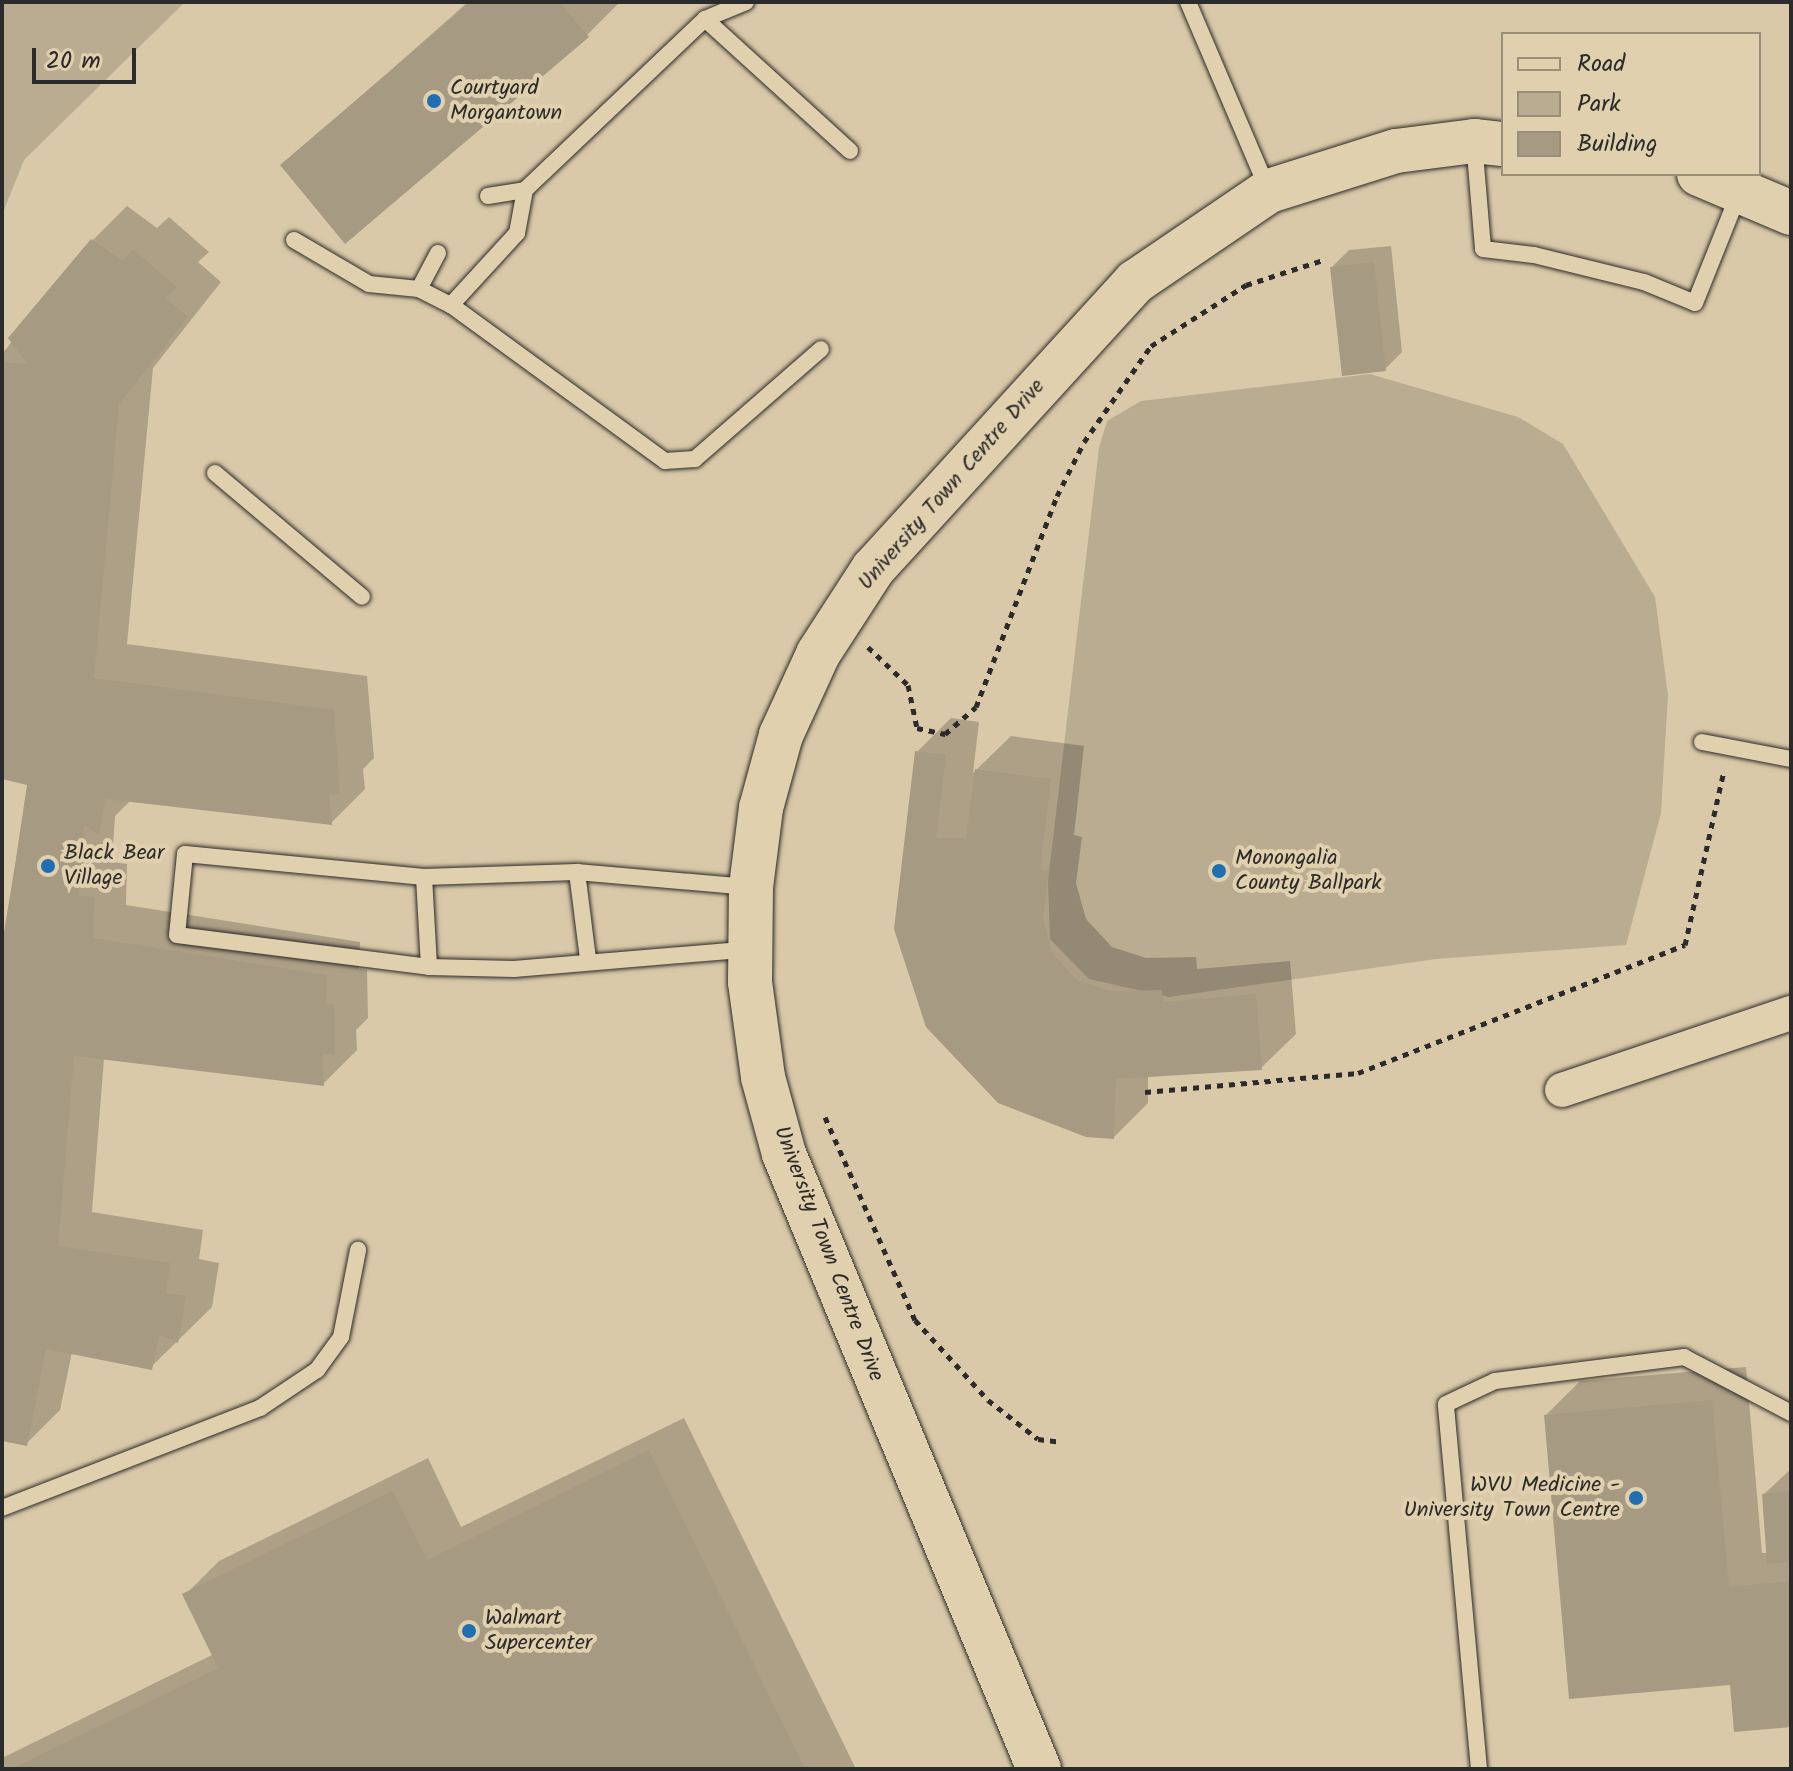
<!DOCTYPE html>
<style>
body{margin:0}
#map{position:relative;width:1793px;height:1771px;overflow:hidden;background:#dac9a8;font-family:Kalam,sans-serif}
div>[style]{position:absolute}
.green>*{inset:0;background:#baac91}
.shadow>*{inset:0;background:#0003}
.building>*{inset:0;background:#a69a83}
.path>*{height:5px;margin-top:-2.5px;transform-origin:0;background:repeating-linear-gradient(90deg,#2b2b2b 0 6px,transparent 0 12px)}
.roads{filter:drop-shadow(0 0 2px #2b2b2b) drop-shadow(0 0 2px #2b2b2b)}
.lane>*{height:16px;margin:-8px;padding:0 8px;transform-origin:8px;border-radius:8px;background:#e1d0ad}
.street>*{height:34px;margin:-17px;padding:0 17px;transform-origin:17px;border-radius:17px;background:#e1d0ad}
.secondary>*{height:44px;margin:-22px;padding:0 22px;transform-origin:22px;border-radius:22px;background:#e1d0ad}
.dots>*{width:22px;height:22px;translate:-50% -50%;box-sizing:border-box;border:4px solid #e1d0ad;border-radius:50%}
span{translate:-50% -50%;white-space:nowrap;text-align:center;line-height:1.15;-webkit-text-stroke:8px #e1d0ad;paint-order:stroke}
.poi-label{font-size:22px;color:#2b2b2b}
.left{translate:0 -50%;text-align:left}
.right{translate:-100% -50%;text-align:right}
.street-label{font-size:22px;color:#2b2b2b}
.frame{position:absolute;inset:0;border:4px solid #2b2b2b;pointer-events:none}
.legend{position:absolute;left:1501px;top:32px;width:260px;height:144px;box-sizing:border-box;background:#e1d0ad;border:2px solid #988e79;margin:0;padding:10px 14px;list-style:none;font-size:24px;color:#2b2b2b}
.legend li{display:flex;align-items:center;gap:16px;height:40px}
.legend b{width:40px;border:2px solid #988e79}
.scale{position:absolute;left:32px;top:48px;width:104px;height:36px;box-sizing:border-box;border:4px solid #2b2b2b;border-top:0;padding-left:10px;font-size:24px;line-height:28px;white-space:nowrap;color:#2b2b2b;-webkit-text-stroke:6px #e1d0ad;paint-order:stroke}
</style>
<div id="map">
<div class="green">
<div style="clip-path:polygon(2px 2px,185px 2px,24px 160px,2px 215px)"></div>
<div style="clip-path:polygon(1370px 374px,1518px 417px,1563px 444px,1655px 597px,1668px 695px,1661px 813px,1626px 945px,1436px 959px,1169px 997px,1089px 979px,1050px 939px,1048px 881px,1099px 448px,1107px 421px,1141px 401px)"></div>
</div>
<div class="shadow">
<div style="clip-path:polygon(468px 2px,620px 2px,587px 35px,282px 166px)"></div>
<div style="clip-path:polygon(127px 206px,157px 228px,169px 217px,209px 252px,198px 262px,221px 282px,153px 368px,127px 644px,367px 676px,374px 758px,363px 769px,365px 789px,331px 823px,131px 800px,115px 816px,112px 862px,127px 864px,126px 905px,360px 942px,359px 969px,367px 970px,368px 1018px,356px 1030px,357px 1050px,323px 1084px,104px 1058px,92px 1212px,203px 1230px,199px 1259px,219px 1263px,212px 1307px,151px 1367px,72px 1352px,60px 1410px,26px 1444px,2px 1439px,2px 943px,29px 783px,2px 777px,2px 354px,93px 240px)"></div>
<div style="clip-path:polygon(1391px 246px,1402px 352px,1385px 369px,1332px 267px,1349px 250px)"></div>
<div style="clip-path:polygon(951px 718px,979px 722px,973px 773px,1011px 736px,1084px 746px,1074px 835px,1082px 837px,1076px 883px,1086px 919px,1112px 947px,1146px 958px,1196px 957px,1197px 969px,1290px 961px,1296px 1034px,1261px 1068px,1148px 1075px,1148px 1103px,1114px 1137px,927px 1026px,917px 752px)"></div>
<div style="clip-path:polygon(1746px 1367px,1762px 1553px,1768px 1553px,1764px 1494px,1791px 1469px,1791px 1725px,1732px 1683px,1546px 1415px,1580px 1381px)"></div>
<div style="clip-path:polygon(684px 1418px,856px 1769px,2px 1769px,2px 1758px,214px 1654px,185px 1595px,219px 1561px,428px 1458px,461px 1527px)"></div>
</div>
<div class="building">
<div style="clip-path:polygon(471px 2px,559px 2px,589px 37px,345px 244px,280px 165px)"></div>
<div style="clip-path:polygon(91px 239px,122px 261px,133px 249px,177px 287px,166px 298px,188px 317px,119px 404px,94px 678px,334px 710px,340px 795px,329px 794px,332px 825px,105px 799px,99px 835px,84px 825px,79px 896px,94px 897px,93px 938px,327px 975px,326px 1003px,334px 1004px,335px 1054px,322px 1054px,324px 1086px,74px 1056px,58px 1246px,170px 1263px,166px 1293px,186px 1296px,178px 1343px,159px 1335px,152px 1370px,46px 1349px,27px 1446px,2px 1441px,2px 952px,27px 785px,2px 779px,2px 362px,27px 364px,8px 338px)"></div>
<div style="clip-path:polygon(1374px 262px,1386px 371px,1342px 376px,1330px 267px)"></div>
<div style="clip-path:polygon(915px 751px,946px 755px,936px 838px,966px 838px,975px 769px,1051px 779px,1040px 869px,1049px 871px,1043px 919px,1052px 953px,1077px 980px,1111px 991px,1162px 990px,1163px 1002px,1256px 994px,1262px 1070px,1116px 1079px,1114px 1139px,1086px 1137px,998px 1103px,926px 1027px,894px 929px)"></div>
<div style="clip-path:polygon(1712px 1400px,1729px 1587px,1791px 1581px,1791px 1727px,1734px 1732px,1730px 1685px,1569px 1699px,1544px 1415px)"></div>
<div style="clip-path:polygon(649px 1450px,805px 1769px,12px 1769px,218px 1668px,182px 1594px,393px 1491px,427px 1560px)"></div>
<div style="clip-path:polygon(1791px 1491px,1791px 1562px,1767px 1564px,1762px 1494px)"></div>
</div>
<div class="path">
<div style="left:868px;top:647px;width:55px;rotate:43.5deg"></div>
<div style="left:908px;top:685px;width:44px;rotate:78.2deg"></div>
<div style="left:917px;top:728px;width:29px;rotate:12deg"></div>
<div style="left:945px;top:734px;width:41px;rotate:-41.1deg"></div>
<div style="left:976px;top:707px;width:226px;rotate:-69deg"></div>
<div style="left:1057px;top:496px;width:60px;rotate:-63.4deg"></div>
<div style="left:1084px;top:442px;width:117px;rotate:-55.1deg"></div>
<div style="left:1151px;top:346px;width:113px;rotate:-32.7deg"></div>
<div style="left:1246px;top:285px;width:84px;rotate:-18deg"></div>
<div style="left:1145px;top:1092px;width:214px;rotate:-5.1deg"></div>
<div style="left:1358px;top:1073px;width:351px;rotate:-21.4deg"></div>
<div style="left:1685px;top:945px;width:179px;rotate:-77.4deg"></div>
<div style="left:825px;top:1117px;width:222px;rotate:66.1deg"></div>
<div style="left:915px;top:1320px;width:108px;rotate:47.6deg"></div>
<div style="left:988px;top:1400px;width:63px;rotate:38deg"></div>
<div style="left:1038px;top:1439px;width:24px;rotate:7deg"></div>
</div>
<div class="roads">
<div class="lane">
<div style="left:746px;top:2px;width:44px;rotate:157.5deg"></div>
<div style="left:705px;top:19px;width:248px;rotate:136.5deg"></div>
<div style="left:525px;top:190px;width:44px;rotate:100.5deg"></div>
<div style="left:517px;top:233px;width:98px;rotate:132.5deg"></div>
<div style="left:451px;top:305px;width:265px;rotate:36.1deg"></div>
<div style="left:665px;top:461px;width:30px;rotate:-4deg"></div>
<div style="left:695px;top:459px;width:167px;rotate:-41.1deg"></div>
<div style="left:1188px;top:2px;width:204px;rotate:66.9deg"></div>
<div style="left:705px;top:19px;width:196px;rotate:42.3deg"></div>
<div style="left:1474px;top:141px;width:108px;rotate:85.2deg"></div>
<div style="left:1483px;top:249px;width:51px;rotate:6.7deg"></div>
<div style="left:1534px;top:255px;width:113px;rotate:13.8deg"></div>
<div style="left:1644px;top:282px;width:55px;rotate:22.4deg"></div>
<div style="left:1695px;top:303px;width:118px;rotate:-68.2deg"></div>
<div style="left:488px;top:196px;width:37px;rotate:-9deg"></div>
<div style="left:294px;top:240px;width:87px;rotate:30.4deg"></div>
<div style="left:369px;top:284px;width:50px;rotate:5.7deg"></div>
<div style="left:438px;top:253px;width:41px;rotate:117.8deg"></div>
<div style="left:419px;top:289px;width:36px;rotate:27deg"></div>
<div style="left:215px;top:473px;width:192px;rotate:40.1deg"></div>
<div style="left:1702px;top:742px;width:91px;rotate:10.8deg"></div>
<div style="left:577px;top:872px;width:88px;rotate:82.8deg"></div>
<div style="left:424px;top:877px;width:90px;rotate:86.8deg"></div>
<div style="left:749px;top:887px;width:173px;rotate:-175deg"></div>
<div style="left:577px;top:872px;width:153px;rotate:178.1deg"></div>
<div style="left:424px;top:877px;width:240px;rotate:-174.5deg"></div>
<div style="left:185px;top:854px;width:81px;rotate:95.6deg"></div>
<div style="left:177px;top:935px;width:254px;rotate:7.2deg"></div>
<div style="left:429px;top:967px;width:85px;rotate:1.3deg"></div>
<div style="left:514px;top:969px;width:237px;rotate:-4.8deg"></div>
<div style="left:2px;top:1508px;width:277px;rotate:-21.2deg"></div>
<div style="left:260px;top:1408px;width:69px;rotate:-33.7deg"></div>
<div style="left:317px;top:1370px;width:41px;rotate:-54deg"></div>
<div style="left:341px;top:1337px;width:89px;rotate:-78.9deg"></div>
<div style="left:1479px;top:1769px;width:366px;rotate:-95.2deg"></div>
<div style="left:1446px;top:1404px;width:54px;rotate:-25.1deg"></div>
<div style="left:1495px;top:1381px;width:191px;rotate:-7.2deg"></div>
<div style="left:1684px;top:1357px;width:121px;rotate:27.6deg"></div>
</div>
<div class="street">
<div style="left:1562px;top:1090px;width:242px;rotate:-18.6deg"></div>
</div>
<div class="secondary">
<div style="left:1699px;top:174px;width:100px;rotate:23deg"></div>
<div style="left:1039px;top:1769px;width:666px;rotate:-112.52deg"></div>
<div style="left:784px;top:1154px;width:80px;rotate:-105.3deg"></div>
<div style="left:763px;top:1077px;width:96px;rotate:-97.8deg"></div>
<div style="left:750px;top:982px;width:95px;rotate:-89.4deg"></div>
<div style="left:751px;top:887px;width:80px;rotate:-82.8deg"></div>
<div style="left:761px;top:808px;width:76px;rotate:-74.7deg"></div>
<div style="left:781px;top:735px;width:89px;rotate:-65.4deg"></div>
<div style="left:818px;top:654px;width:101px;rotate:-57.1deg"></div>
<div style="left:873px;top:569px;width:389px;rotate:-47.6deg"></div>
<div style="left:1135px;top:282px;width:162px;rotate:-34.2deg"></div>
<div style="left:1269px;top:191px;width:133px;rotate:-17.5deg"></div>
<div style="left:1396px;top:151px;width:79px;rotate:-7.3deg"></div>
<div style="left:1474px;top:141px;width:29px;rotate:6deg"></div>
</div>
</div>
<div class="dots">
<div style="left:434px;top:101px;background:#1f6fb2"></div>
<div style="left:48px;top:866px;background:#1f6fb2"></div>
<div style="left:1219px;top:871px;background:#1f6fb2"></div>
<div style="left:1636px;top:1498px;background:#1f6fb2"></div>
<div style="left:469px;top:1631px;background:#1f6fb2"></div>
</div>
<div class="poi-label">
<span class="left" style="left:450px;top:101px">Courtyard<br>Morgantown</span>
<span class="left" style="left:64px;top:866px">Black Bear<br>Village</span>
<span class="left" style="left:1235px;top:871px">Monongalia<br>County Ballpark</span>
<span class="right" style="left:1620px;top:1498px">WVU Medicine -<br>University Town Centre</span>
<span class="left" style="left:485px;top:1631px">Walmart<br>Supercenter</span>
</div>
<div class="street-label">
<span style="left:952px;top:485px;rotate:-49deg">University Town Centre Drive</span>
<span style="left:828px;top:1254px;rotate:69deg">University Town Centre Drive</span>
</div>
<div class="frame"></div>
<ul class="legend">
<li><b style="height:10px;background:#e1d0ad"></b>Road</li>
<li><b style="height:22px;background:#baac91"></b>Park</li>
<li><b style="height:22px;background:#a69a83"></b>Building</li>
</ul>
<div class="scale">20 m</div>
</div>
